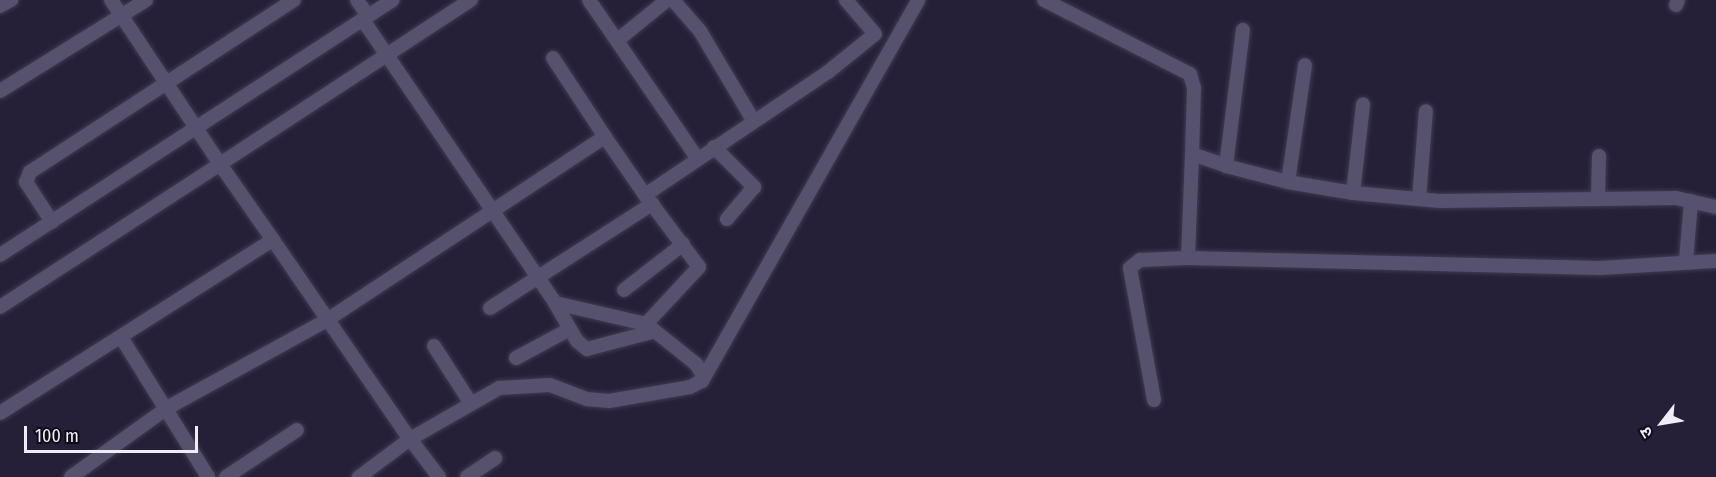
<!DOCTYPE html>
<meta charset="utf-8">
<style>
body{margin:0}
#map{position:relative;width:1716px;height:477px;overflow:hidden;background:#252038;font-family:"Fira Sans Condensed","Noto Sans Devanagari",sans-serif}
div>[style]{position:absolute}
.roads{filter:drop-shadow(0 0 2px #403b4f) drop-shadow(0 0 2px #403b4f)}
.minor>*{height:14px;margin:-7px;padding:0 7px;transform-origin:7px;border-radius:7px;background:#56516c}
span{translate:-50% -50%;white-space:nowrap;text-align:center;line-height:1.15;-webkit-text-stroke:4.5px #0e0b16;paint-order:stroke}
.north{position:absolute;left:1632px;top:393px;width:60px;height:60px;-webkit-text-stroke:4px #0e0b16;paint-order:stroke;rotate:239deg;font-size:16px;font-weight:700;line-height:24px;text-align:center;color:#efecfc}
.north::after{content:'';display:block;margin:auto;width:21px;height:27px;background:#efecfc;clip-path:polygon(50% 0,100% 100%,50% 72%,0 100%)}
.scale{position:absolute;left:24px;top:426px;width:174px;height:27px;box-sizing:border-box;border:3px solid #efecfc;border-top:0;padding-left:8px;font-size:18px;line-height:21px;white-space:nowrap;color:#efecfc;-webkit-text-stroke:4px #0e0b16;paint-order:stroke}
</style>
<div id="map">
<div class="roads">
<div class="minor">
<div style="left:357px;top:0;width:19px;rotate:55deg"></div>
<div style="left:589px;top:0;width:191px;rotate:55.6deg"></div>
<div style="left:673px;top:0;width:41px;rotate:48.9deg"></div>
<div style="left:700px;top:31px;width:104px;rotate:59.2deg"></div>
<div style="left:1044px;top:0;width:164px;rotate:26.9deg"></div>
<div style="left:1190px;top:74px;width:15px;rotate:74deg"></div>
<div style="left:1194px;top:88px;width:66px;rotate:91.7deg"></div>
<div style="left:1192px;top:154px;width:36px;rotate:19deg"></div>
<div style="left:1226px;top:166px;width:64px;rotate:14.5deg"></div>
<div style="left:1288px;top:182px;width:66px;rotate:9.6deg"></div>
<div style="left:1353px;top:193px;width:87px;rotate:5.3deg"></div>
<div style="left:1440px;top:201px;width:236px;rotate:-0.7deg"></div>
<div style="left:1676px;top:198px;width:41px;rotate:12.7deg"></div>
<div style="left:1676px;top:5px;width:5px;rotate:-68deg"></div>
<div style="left:0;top:6px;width:13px;rotate:-29deg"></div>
<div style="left:363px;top:20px;width:342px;rotate:55.8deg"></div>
<div style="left:555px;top:303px;width:93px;rotate:13deg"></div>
<div style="left:646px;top:324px;width:78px;rotate:-47.1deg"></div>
<div style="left:699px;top:267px;width:90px;rotate:-126.9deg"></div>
<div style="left:645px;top:195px;width:220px;rotate:-33.9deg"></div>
<div style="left:828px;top:72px;width:60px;rotate:-39deg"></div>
<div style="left:875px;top:34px;width:45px;rotate:-130.5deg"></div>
<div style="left:619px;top:39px;width:62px;rotate:-39.1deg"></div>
<div style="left:553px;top:58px;width:95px;rotate:56.6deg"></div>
<div style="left:0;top:91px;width:172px;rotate:-31.9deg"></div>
<div style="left:714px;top:147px;width:57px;rotate:45deg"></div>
<div style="left:754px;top:187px;width:42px;rotate:130.2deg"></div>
<div style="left:1192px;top:154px;width:104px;rotate:92.2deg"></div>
<div style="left:1188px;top:258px;width:412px;rotate:1.4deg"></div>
<div style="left:1600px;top:268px;width:116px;rotate:-3.5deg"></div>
<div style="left:1226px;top:166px;width:137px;rotate:-82.9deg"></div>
<div style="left:1288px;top:182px;width:118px;rotate:-81.7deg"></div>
<div style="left:1353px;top:193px;width:89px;rotate:-83.5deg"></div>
<div style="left:1419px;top:199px;width:88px;rotate:-85.5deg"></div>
<div style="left:1598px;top:199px;width:43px;rotate:-88.7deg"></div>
<div style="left:52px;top:222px;width:48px;rotate:-123deg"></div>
<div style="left:26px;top:182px;width:11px;rotate:-68deg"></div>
<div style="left:30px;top:172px;width:315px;rotate:-33.1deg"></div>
<div style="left:273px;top:240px;width:242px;rotate:55.5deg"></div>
<div style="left:410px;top:439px;width:64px;rotate:143.3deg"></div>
<div style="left:0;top:255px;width:468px;rotate:-33deg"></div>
<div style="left:1686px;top:261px;width:60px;rotate:-85.2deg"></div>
<div style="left:624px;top:290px;width:75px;rotate:-37.9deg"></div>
<div style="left:555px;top:303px;width:44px;rotate:59.9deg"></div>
<div style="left:577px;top:341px;width:13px;rotate:39deg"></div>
<div style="left:587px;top:349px;width:70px;rotate:-14.8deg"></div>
<div style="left:0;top:307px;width:262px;rotate:-33deg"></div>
<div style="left:220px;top:164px;width:197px;rotate:-123.6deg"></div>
<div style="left:490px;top:308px;width:193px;rotate:-32.7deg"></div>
<div style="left:121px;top:337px;width:165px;rotate:58.1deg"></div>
<div style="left:434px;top:346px;width:67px;rotate:57.3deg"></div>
<div style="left:516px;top:358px;width:61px;rotate:-28.2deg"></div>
<div style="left:702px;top:381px;width:438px;rotate:-60.4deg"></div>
<div style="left:1154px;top:400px;width:134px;rotate:-100.3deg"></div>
<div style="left:1130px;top:268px;width:13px;rotate:-39deg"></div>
<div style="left:1140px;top:260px;width:48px;rotate:-2.4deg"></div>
<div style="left:0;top:413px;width:323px;rotate:-32.4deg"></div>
<div style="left:273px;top:240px;width:93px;rotate:-124.9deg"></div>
<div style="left:220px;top:164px;width:300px;rotate:-33.2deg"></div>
<div style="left:71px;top:477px;width:118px;rotate:-35.7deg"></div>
<div style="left:167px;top:408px;width:183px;rotate:-28.8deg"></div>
<div style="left:327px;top:320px;width:333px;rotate:-33.4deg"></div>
<div style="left:605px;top:137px;width:70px;rotate:55.4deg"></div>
<div style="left:226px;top:477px;width:85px;rotate:-33.5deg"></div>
<div style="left:439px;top:477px;width:48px;rotate:-127.3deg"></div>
<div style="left:410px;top:439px;width:103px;rotate:-29.8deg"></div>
<div style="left:499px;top:388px;width:51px;rotate:-3.4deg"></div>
<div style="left:550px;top:385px;width:40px;rotate:21deg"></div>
<div style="left:587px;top:399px;width:22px;rotate:5deg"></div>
<div style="left:609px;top:401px;width:82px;rotate:-9.8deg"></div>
<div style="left:690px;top:387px;width:13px;rotate:-27deg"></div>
<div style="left:702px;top:381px;width:8px;rotate:-90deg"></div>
<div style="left:702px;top:373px;width:11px;rotate:-124deg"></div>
<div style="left:696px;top:364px;width:64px;rotate:-141.3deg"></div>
<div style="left:467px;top:477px;width:34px;rotate:-34deg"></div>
</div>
</div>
<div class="north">उ</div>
<div class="scale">100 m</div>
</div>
